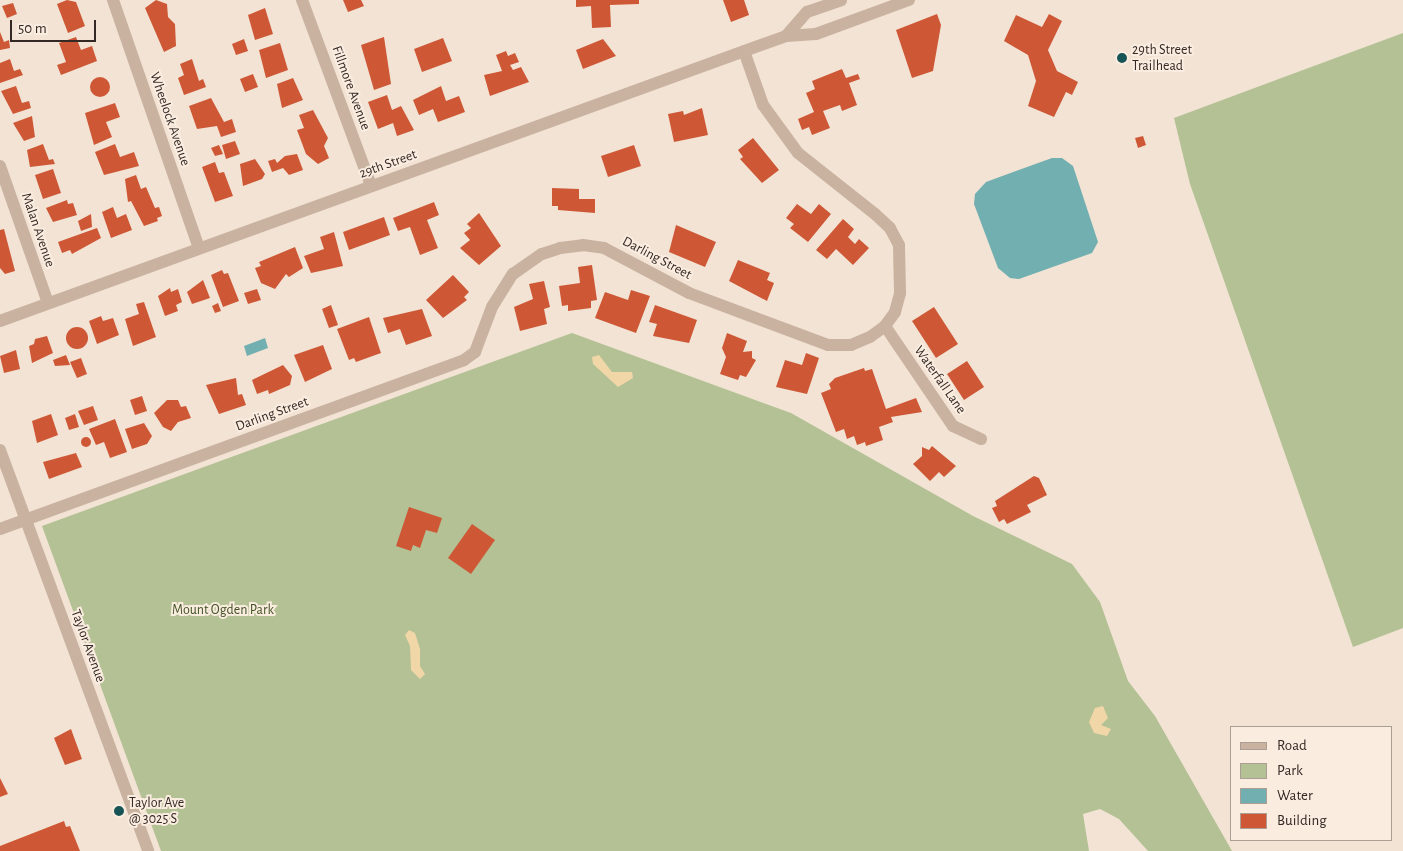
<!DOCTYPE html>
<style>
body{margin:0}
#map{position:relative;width:1403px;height:851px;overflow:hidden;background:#f2e3d4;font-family:"Alegreya Sans",sans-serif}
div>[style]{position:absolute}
.green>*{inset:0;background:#b3c194}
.sand>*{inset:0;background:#f1d6a7}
.water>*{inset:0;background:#72afb0}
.building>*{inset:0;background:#ce5836}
.round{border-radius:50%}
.minor>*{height:12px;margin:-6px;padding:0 6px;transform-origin:6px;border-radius:6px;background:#cab2a0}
.dots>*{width:14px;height:14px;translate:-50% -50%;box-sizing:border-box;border:2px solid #faede0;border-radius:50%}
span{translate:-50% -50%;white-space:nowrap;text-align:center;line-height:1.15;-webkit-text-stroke:4px #faede0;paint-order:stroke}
.poi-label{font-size:14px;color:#332824}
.left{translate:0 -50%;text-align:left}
.street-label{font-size:14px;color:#332824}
.park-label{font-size:14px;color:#435326}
.legend{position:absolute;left:1230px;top:726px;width:162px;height:115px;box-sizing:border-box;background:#faede0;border:1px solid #aa9e95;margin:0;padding:6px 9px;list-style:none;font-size:15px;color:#332824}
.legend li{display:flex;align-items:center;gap:10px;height:25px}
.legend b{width:25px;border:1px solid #aa9e95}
.scale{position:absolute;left:10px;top:20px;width:86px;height:22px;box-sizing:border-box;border:2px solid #332824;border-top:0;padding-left:6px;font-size:15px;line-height:18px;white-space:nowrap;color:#332824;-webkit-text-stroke:4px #faede0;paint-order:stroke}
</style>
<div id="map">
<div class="green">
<div style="clip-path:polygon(1403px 33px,1403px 628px,1353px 647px,1190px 184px,1174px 118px)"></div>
<div style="clip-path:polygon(572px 333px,791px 413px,973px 516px,1072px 564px,1100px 602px,1128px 681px,1155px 716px,1232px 851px,1148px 851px,1119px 819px,1100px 809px,1083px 814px,1089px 851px,161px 851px,42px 526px)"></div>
</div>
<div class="sand">
<div style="clip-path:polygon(599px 355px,612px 372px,632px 372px,633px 378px,618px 387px,593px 364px,592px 357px)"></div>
<div style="clip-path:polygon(409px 630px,415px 633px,420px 649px,420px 666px,425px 674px,420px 679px,411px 670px,410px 646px,405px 635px)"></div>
<div style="clip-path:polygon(1103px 706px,1108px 718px,1101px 725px,1111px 729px,1107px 736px,1094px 733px,1089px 722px,1095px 708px)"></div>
</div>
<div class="water">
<div style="clip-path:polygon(1052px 158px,1062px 158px,1073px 166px,1098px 242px,1092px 253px,1019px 279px,1010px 278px,998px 268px,974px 204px,975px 194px,986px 182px)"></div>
<div style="clip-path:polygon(265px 338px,268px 348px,247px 356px,244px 346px)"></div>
</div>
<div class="building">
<div style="clip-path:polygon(67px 0,76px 2px,85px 26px,68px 33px,57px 4px)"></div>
<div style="clip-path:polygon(156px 0,167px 4px,168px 17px,175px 24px,176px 46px,164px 52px,145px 8px)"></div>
<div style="clip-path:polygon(343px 0,361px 0,364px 6px,348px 12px)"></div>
<div style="clip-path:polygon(576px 0,639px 0,639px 4px,610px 5px,611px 27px,592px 28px,591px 6px,576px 7px)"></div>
<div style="clip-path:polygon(723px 0,744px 0,749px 15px,731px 22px)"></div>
<div style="clip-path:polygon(13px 3px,17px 14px,7px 18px,2px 6px)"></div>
<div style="clip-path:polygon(265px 8px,273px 34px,255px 40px,248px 15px)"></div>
<div style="clip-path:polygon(937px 14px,941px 25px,933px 71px,912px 78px,896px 30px)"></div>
<div style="clip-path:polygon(1049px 14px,1062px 21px,1048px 50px,1057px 71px,1078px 82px,1072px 95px,1066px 92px,1054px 117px,1028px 106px,1036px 81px,1028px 55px,1004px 41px,1016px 15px,1042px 27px)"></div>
<div style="clip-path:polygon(0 32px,4px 42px,9px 40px,10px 48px,0 50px)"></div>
<div style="clip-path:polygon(76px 37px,81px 50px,92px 46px,97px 61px,61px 75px,57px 65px,66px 62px,59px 43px)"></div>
<div style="clip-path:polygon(384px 37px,391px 84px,374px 90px,361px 45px)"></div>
<div style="clip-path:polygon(443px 38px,452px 61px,422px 72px,414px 49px)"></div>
<div style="clip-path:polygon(244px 39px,248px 51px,236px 55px,232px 44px)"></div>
<div style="clip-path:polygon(603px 39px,616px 56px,583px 69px,576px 50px)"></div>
<div style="clip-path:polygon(280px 43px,288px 70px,266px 78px,259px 50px)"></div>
<div style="clip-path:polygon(506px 51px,508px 56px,515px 53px,519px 62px,510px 65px,513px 70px,521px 67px,529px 82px,490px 96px,484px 75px,502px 71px,496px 55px)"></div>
<div style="clip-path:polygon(10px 59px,14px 71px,20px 69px,23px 75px,0 83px,0 63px)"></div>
<div style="clip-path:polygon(192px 59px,199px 81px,203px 79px,206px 87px,184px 95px,178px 78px,184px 75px,180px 64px)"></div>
<div style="clip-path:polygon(842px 69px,846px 78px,858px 74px,860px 79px,849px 83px,857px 105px,842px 111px,840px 105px,823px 111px,830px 128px,812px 135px,809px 127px,802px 130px,798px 119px,814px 112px,806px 93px,815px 89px,812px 81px)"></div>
<div style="clip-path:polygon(253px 74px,258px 87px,245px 92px,240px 79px)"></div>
<div class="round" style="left:90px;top:77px;width:20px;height:20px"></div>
<div style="clip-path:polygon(293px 78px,303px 100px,282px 108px,277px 84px)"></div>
<div style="clip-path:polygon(16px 86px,22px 103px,29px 101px,31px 108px,13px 114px,1px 91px)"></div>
<div style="clip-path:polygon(441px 86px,446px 101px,459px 96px,465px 112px,438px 122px,433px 109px,419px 115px,413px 100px)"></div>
<div style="clip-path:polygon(387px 95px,392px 110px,401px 106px,414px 130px,397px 136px,393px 123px,378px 129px,368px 102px)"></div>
<div style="clip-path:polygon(211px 98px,224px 122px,232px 119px,236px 132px,221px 137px,217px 126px,197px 129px,189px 106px)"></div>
<div style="clip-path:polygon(115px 103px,120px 117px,106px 122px,112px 137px,94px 145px,85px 113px)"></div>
<div style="clip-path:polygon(702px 108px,708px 135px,674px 142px,668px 114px,683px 111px,684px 115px)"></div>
<div style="clip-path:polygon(313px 110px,328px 138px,324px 146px,329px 158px,318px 164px,306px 154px,297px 130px,304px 128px,299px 115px)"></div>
<div style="clip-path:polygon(32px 116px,35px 137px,24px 141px,13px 123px)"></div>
<div style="clip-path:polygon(1143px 136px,1146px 145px,1138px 148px,1135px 138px)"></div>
<div style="clip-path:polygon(753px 138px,779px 170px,762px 183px,740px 159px,743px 157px,738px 150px)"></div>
<div style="clip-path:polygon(235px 141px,240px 154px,226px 159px,222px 145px)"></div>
<div style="clip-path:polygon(43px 144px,49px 160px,53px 159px,55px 164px,30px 167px,27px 150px)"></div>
<div style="clip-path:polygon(115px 144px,120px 157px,134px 152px,139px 166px,104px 175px,95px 152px)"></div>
<div style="clip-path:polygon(219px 145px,223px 154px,215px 156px,211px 148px)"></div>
<div style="clip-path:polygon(634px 145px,641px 166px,608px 177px,601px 156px)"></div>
<div style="clip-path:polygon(297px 154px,303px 170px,289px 175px,283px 168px,272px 172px,268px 161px,275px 159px,277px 163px,285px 156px)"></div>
<div style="clip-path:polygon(255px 159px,265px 174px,262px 179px,243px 186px,240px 164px)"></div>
<div style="clip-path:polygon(215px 162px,219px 173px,224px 172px,233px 196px,215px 202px,202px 167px)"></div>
<div style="clip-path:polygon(53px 169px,61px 193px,43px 199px,35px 175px)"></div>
<div style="clip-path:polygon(136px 175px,141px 189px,146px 187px,155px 208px,159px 207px,162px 216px,157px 218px,158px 221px,144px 226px,131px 201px,128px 202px,125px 179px)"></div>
<div style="clip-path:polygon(552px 188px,579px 189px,579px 199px,595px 199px,595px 213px,558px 210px,558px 206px,552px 206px)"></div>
<div style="clip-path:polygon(67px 200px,68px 204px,73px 203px,77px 215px,53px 222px,46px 208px)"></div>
<div style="clip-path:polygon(434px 202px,439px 215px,427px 220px,438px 248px,420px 255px,410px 227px,398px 231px,393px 218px)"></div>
<div style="clip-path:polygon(797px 204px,811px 214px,819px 204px,831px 214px,808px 242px,790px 228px,794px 224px,786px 218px)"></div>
<div style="clip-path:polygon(113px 207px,117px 218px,126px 214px,132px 230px,111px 238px,102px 212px)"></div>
<div style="clip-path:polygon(479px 213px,501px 246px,479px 265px,460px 248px,470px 240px,464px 233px,471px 228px,467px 224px)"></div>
<div style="clip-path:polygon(91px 214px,92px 227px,81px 231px,78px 221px)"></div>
<div style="clip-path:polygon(384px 217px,390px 235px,349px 250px,343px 232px)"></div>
<div style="clip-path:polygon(843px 219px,854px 229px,848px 237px,855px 244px,859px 239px,869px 248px,853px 265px,836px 249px,827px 259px,816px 250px)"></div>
<div style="clip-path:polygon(676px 225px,716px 242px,705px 267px,669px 252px)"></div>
<div style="clip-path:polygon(97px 228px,101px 238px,72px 254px,70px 250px,62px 253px,58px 242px)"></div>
<div style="clip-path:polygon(4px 229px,15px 271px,5px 274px,0 268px,0 230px)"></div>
<div style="clip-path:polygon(334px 232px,343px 266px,311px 273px,304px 256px,324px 249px,320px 237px)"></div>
<div style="clip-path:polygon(295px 247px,303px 268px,289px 277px,286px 274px,275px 289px,261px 283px,255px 268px,261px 266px,259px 262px)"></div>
<div style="clip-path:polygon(738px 260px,770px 273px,767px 280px,774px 283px,767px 301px,729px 281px)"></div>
<div style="clip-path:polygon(592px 265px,597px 300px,591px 301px,591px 308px,568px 311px,568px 305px,562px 306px,559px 286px,580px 283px,578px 267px)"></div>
<div style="clip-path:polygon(222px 270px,224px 274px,228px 273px,239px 301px,223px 307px,211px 275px)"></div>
<div style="clip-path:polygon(453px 275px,469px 292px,464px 297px,467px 300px,443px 318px,426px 300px)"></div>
<div style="clip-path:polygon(203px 280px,210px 298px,192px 304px,187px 292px)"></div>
<div style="clip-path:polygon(544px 281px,550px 307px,544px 309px,547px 324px,520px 331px,514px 307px,533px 299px,529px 284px)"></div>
<div style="clip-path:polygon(170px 288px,171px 292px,178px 289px,182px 302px,176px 305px,178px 311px,165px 316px,158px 296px)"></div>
<div style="clip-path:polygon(257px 289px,261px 300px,248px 304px,244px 293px)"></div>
<div style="clip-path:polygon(631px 290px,650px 296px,636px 333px,595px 318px,605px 292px,628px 300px)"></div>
<div style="clip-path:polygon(144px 302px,156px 337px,133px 346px,125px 319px,139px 314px,136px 304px)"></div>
<div style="clip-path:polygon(218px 303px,221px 311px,215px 313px,212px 306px)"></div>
<div style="clip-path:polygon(331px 305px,338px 325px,329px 328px,322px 309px)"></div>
<div style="clip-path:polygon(655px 305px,697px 320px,689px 343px,653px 336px,657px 324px,649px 322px)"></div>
<div style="clip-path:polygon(934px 307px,958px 344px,936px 358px,912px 321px)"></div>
<div style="clip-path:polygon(422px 309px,432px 336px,406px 345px,400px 329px,388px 333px,383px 318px)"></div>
<div style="clip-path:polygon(101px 316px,103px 321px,113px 318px,119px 335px,97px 344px,89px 321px)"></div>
<div style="clip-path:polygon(369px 317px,381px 353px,356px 362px,354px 358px,349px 360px,337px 329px)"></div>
<div class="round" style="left:66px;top:327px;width:22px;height:22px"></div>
<div style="clip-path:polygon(727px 333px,747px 341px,743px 352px,752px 351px,752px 358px,756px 360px,746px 377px,740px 375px,738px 380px,720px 374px,726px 357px,722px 348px)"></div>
<div style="clip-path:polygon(47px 336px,53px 353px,32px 363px,29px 346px,34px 344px,35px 339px)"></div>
<div style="clip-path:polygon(323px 345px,332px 369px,305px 382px,294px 355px)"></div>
<div style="clip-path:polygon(16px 350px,20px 369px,4px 373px,0 356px)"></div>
<div style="clip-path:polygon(806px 353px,819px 358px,807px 394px,776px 387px,785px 360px,802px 365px)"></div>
<div style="clip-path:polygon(66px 355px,70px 365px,55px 366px,53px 360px)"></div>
<div style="clip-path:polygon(81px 358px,87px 374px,77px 378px,70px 362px)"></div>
<div style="clip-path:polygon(967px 361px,984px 387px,964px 400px,947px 374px)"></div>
<div style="clip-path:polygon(283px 365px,292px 376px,290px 385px,269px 394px,268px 390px,257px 394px,252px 380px)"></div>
<div style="clip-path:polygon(864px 368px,865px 371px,872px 369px,886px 409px,916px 398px,922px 412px,891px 417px,893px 422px,879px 427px,883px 440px,866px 446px,865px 442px,857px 445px,854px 436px,847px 439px,844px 429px,836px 432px,821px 393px,831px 389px,829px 384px,835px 378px)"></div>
<div style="clip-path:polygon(236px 378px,238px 395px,242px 394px,246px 405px,219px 414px,206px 385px)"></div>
<div style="clip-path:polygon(142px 396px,147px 411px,135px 415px,130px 400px)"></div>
<div style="clip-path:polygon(167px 400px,178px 400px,181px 407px,186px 406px,191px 418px,178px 422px,171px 431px,163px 427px,154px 413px)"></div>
<div style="clip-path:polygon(93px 406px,98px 420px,84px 425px,78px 411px)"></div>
<div style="clip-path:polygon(51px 414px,58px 435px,37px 443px,32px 421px)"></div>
<div style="clip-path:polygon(75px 414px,79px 427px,69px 430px,65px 418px)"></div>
<div style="clip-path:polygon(115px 419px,127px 452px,110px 458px,104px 442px,96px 445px,89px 429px)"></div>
<div style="clip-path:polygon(144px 423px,152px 436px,147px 444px,132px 449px,125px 429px)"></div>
<div class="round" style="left:81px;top:437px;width:10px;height:10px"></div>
<div style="clip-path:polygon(932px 446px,956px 466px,944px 477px,939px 472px,930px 481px,913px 464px,922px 456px,922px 447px,929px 450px)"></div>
<div style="clip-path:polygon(76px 453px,82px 467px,49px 479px,43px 462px)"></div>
<div style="clip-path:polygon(1034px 476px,1039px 478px,1047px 495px,1027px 505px,1031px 512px,1007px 524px,1004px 519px,999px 522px,992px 508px,997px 506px,995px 501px)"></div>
<div style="clip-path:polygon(409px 507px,442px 518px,437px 533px,426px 530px,420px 548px,413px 545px,411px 551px,396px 546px)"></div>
<div style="clip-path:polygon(472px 524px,495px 540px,471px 574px,448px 558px)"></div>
<div style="clip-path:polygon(71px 729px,82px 759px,65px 765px,54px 738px)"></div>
<div style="clip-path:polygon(0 778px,8px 794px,0 797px)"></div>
<div style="clip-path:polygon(64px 821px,66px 827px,70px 826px,80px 851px,0 851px,0 846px)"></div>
</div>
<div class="minor">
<div style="left:113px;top:0;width:262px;rotate:70.9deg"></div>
<div style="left:302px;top:0;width:198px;rotate:69.6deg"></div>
<div style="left:786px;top:36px;width:32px;rotate:-49deg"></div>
<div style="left:807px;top:12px;width:36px;rotate:-19deg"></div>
<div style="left:0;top:166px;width:145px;rotate:70.7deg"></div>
<div style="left:0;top:321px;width:836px;rotate:-19.93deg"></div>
<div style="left:786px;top:36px;width:30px;rotate:-4deg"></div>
<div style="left:816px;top:34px;width:99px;rotate:-20.1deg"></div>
<div style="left:885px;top:326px;width:121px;rotate:55.8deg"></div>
<div style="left:953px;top:426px;width:31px;rotate:25deg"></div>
<div style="left:0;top:450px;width:427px;rotate:69.7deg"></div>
<div style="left:0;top:529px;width:494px;rotate:-20deg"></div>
<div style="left:464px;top:360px;width:14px;rotate:-36deg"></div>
<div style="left:475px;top:352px;width:48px;rotate:-69.3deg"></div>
<div style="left:492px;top:307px;width:39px;rotate:-58deg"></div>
<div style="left:513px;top:274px;width:35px;rotate:-35deg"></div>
<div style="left:542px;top:254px;width:19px;rotate:-18deg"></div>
<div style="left:560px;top:248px;width:23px;rotate:-7deg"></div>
<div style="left:583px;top:245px;width:21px;rotate:8deg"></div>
<div style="left:604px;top:248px;width:96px;rotate:27.9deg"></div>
<div style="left:689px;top:293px;width:148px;rotate:20.5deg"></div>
<div style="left:828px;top:345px;width:23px"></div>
<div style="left:851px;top:345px;width:21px;rotate:-23deg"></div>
<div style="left:870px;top:337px;width:19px;rotate:-36deg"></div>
<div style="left:885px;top:326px;width:17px;rotate:-54deg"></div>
<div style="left:895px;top:312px;width:20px;rotate:-75deg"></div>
<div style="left:900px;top:293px;width:48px;rotate:-91.2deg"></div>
<div style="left:899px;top:245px;width:19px;rotate:-118deg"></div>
<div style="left:890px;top:228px;width:21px;rotate:-137deg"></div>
<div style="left:875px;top:214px;width:98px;rotate:-141.6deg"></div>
<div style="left:798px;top:153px;width:59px;rotate:-126.1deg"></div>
<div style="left:763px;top:105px;width:57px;rotate:-109.4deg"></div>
</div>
<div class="dots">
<div style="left:1122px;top:58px;background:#175456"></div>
<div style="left:119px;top:811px;background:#175456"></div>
</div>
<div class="poi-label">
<span class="left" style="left:1132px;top:58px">29th Street<br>Trailhead</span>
<span class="left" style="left:129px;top:811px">Taylor Ave<br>@ 3025 S</span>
</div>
<div class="street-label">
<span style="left:351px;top:88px;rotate:70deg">Fillmore Avenue</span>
<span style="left:170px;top:119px;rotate:71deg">Wheelock Avenue</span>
<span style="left:388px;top:164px;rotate:-20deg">29th Street</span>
<span style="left:38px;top:230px;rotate:71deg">Malan Avenue</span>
<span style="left:657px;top:258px;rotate:28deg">Darling Street</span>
<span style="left:940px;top:380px;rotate:55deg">Waterfall Lane</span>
<span style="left:272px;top:414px;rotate:-20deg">Darling Street</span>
<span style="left:88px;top:646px;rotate:70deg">Taylor Avenue</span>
</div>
<div class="park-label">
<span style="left:223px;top:610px">Mount Ogden Park</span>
</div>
<ul class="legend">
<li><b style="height:6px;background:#cab2a0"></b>Road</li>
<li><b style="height:14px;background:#b3c194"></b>Park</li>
<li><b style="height:14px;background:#72afb0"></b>Water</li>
<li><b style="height:14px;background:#ce5836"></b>Building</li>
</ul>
<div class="scale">50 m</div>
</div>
